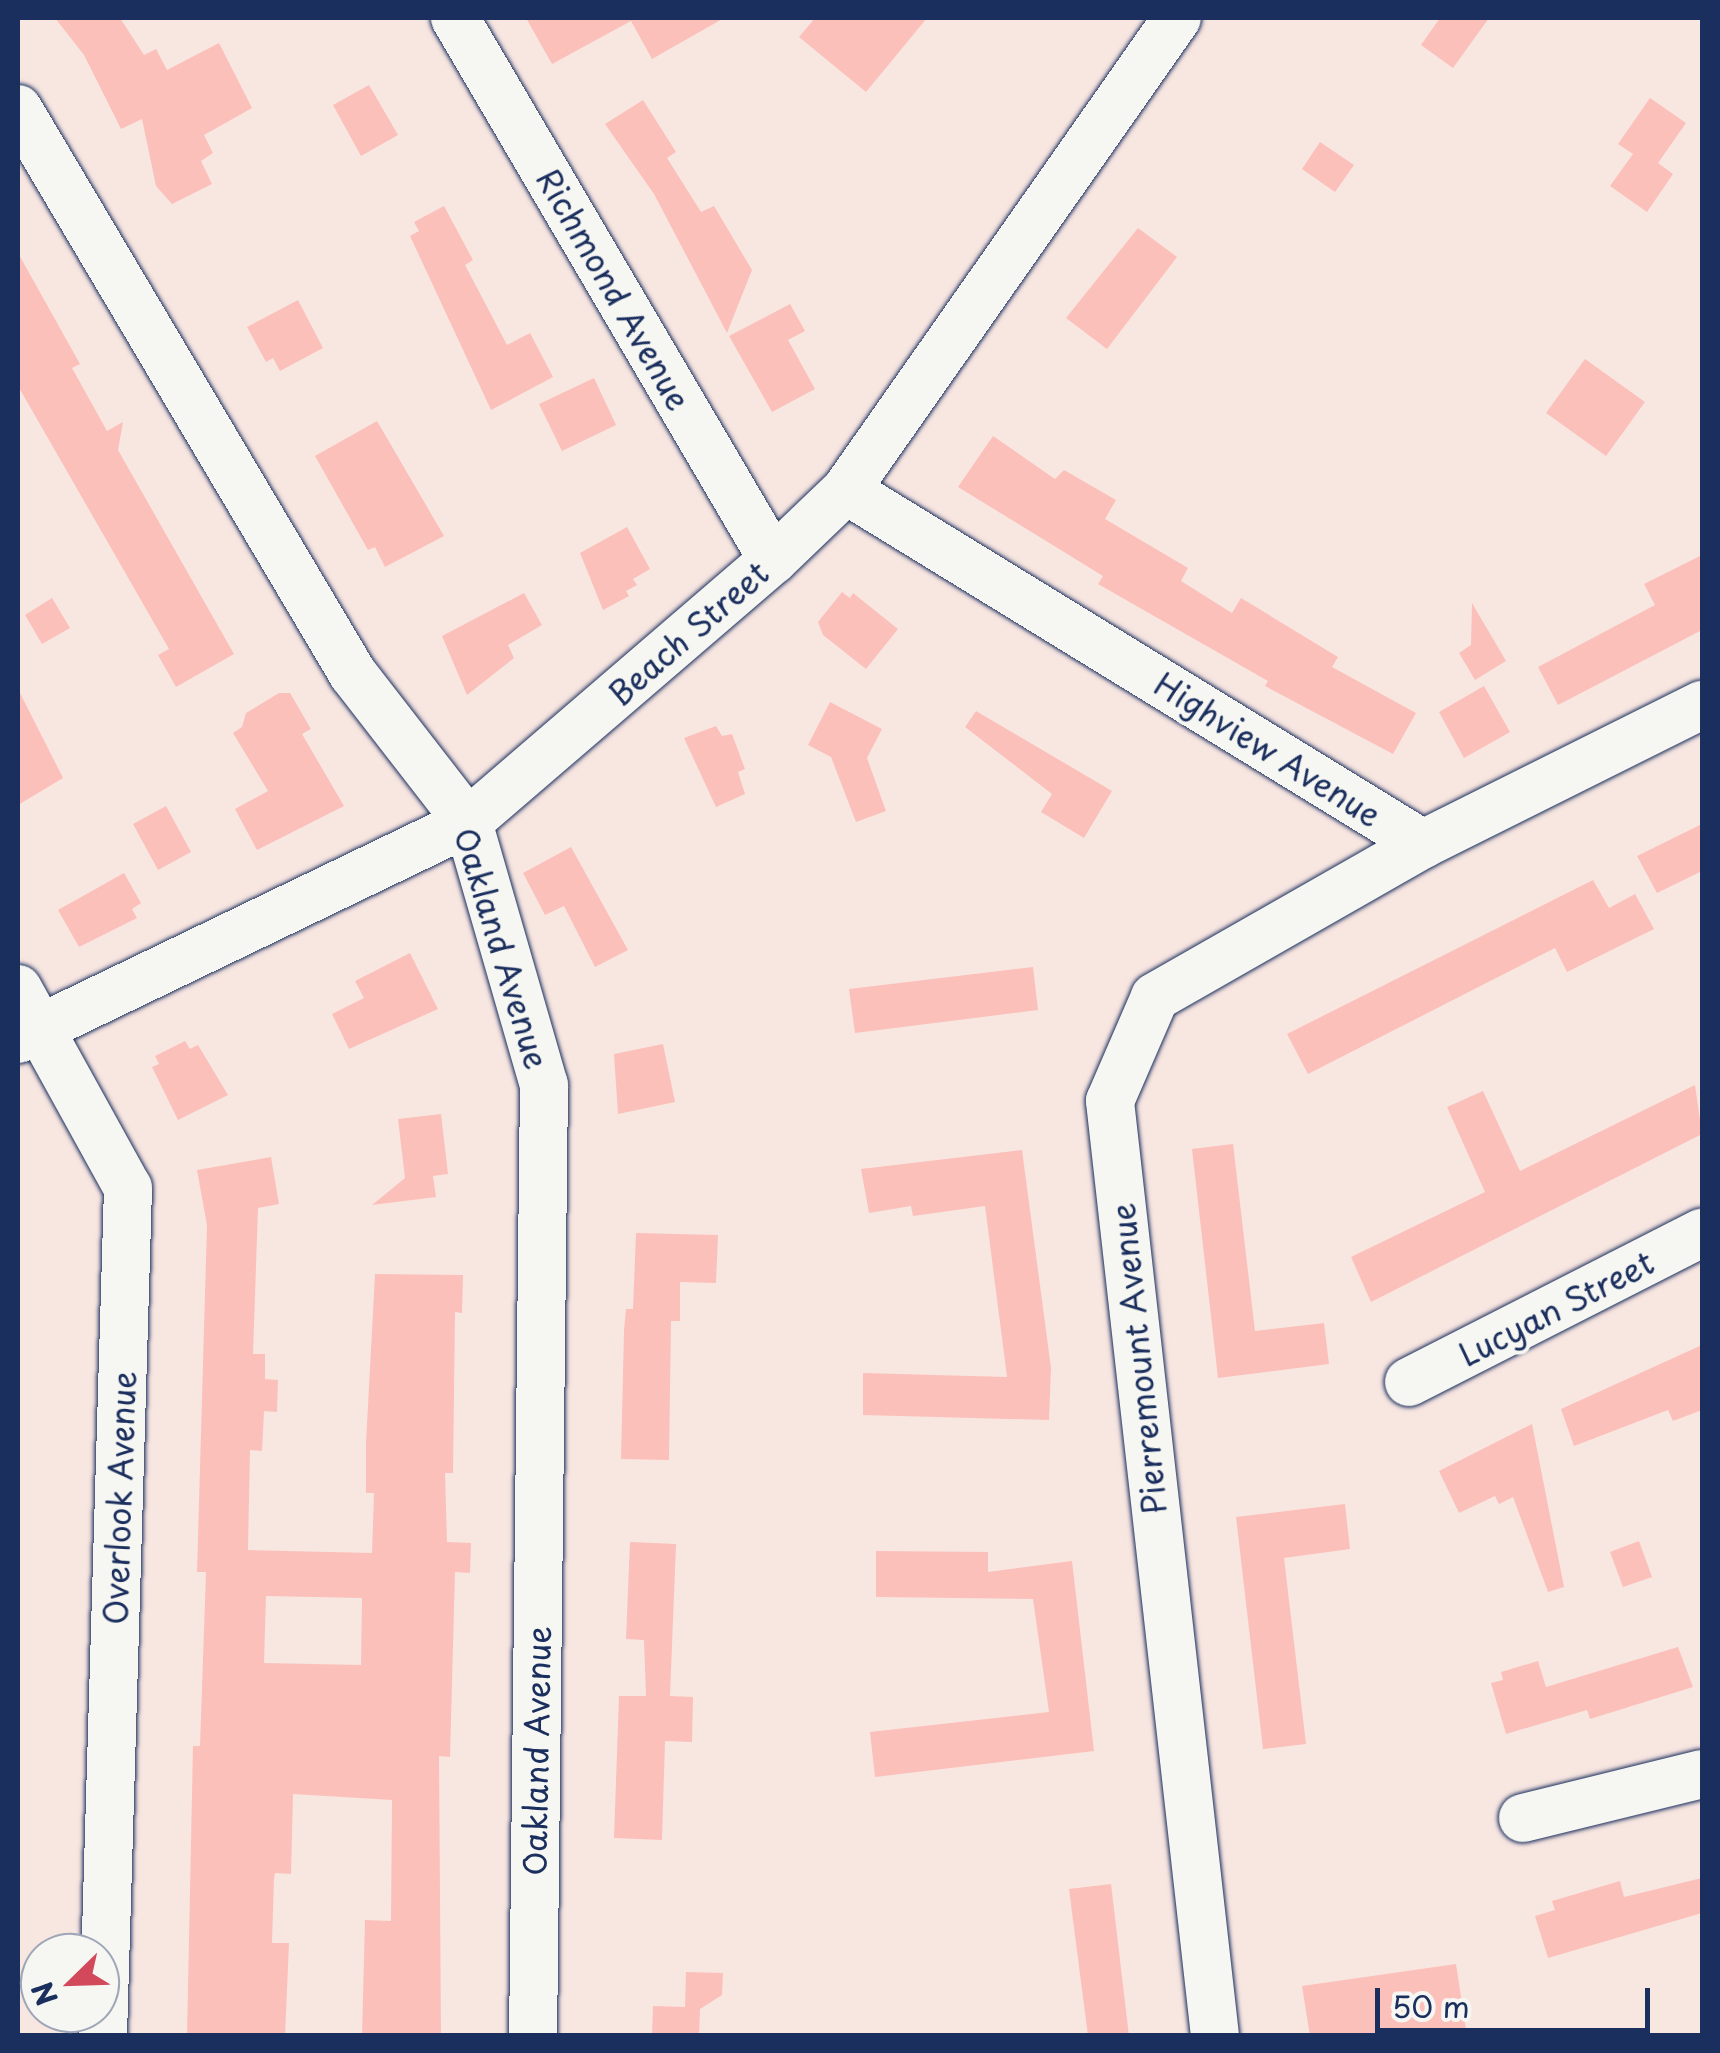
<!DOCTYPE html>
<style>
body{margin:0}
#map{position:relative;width:1720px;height:2053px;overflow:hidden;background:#f8e6e1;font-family:"Playpen Sans",sans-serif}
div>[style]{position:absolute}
.building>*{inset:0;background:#fcc0ba}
.roads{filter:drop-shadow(0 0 2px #1b2f5e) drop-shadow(0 0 2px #1b2f5e)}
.minor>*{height:48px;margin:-24px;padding:0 24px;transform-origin:24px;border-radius:24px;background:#f6f6f2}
span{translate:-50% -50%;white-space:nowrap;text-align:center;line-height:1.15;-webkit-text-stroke:8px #f6f6f2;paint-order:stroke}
.street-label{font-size:32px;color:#1b2f5e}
.frame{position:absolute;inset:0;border:20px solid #1b2f5e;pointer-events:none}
.north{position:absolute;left:20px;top:1933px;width:100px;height:100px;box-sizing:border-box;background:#f6f6f2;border:2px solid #9ea6b7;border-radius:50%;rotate:247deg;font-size:28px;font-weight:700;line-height:40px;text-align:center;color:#1b2f5e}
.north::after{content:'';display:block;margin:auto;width:35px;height:45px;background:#d1495b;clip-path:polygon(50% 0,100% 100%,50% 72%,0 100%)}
.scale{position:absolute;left:1375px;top:1988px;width:275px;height:45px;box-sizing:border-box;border:5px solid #1b2f5e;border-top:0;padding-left:12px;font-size:30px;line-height:35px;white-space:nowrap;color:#1b2f5e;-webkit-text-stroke:8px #f6f6f2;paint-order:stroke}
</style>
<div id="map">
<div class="building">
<div style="clip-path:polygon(55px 18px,120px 18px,144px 55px,156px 49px,167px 70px,219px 43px,252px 108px,204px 135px,213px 153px,201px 161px,212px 184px,172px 204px,156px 186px,142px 119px,121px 129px,84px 55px)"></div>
<div style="clip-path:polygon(526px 18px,724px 18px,652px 59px,631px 21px,552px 64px)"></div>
<div style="clip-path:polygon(815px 18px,927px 18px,866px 92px,799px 37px)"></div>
<div style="clip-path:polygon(1440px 18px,1489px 18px,1453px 68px,1421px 45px)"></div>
<div style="clip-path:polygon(369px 85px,398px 135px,361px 156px,333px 105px)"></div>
<div style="clip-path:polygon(1650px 98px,1686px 123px,1658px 163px,1673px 174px,1647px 212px,1610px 186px,1633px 154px,1618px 144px)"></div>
<div style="clip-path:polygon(643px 100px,676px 152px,667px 158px,701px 212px,714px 206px,752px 270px,727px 333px,654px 194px,605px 124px)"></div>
<div style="clip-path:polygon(1320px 142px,1354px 165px,1335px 192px,1302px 169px)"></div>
<div style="clip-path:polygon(444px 206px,473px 260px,465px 265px,507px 345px,530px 333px,553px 377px,491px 410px,410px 236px,419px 231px,414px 222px)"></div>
<div style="clip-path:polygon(1138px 228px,1177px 257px,1107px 349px,1066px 318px)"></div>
<div style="clip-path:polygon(18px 253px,80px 364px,72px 368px,107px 431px,123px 422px,118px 450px,234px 654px,176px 687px,158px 655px,169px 649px,18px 386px)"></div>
<div style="clip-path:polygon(298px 300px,323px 348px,280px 371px,273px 358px,266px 362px,247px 327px)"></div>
<div style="clip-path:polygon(790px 304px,805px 331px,788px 340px,815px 389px,772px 412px,729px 336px)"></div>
<div style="clip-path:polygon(1585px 359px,1645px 402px,1606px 456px,1546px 413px)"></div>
<div style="clip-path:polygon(594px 378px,616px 425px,562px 451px,539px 404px)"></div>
<div style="clip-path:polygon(377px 421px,444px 536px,385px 567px,375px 547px,368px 550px,315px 456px)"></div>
<div style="clip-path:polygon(993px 436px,1055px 479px,1064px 470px,1116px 500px,1105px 519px,1188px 568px,1181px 581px,1232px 613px,1241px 598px,1338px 657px,1332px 667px,1416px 713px,1393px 754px,1265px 686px,1268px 681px,1098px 584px,1103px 576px,958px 487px)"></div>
<div style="clip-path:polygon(627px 527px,650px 569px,633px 579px,637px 585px,626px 591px,629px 596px,603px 610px,580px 553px)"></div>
<div style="clip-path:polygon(1702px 555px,1702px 630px,1558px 705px,1538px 667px,1655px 605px,1644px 584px)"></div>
<div style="clip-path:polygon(842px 592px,850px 598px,853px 593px,898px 629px,866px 669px,823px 635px,818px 622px)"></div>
<div style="clip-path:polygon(524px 593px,542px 625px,508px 645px,514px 658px,467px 695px,442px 636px)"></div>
<div style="clip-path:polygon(52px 598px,70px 628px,42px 644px,25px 615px)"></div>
<div style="clip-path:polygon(1472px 603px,1506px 661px,1475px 680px,1459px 653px,1471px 645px)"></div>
<div style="clip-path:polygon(1484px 686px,1510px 732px,1464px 758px,1439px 712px)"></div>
<div style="clip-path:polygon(18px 689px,63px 778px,18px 805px)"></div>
<div style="clip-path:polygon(279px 693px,290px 693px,311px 729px,302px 734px,344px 806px,257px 850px,235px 809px,268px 791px,233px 733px,242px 727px,246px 713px)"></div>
<div style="clip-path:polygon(830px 702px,882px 729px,867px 758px,886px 811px,856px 822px,831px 757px,808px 745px)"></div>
<div style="clip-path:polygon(976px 711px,1112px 791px,1084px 838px,1041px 812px,1052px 794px,965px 727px)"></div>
<div style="clip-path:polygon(716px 726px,722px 736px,732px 734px,745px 769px,738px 772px,745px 794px,716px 807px,684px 738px)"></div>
<div style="clip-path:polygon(166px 806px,191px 852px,158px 870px,133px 824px)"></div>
<div style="clip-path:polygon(1702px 824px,1702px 871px,1657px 893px,1637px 856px)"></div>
<div style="clip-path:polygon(571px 847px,628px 950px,595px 967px,564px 906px,545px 915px,523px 873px)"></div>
<div style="clip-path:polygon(124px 873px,141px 903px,132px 909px,137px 918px,79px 947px,58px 910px)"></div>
<div style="clip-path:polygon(1593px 880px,1609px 908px,1635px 894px,1654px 929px,1567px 972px,1555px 948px,1308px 1074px,1287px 1034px)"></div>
<div style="clip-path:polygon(410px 953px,438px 1009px,349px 1049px,332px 1014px,364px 998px,355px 981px)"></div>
<div style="clip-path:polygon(1033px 967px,1038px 1010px,855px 1033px,849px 989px)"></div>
<div style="clip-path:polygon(185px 1041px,190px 1049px,198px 1045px,228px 1095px,178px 1120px,152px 1067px,159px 1064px,155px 1056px)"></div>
<div style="clip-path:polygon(663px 1044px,675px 1102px,618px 1114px,614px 1054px)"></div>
<div style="clip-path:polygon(1695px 1085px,1702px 1134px,1371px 1302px,1351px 1257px,1485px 1192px,1447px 1107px,1483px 1091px,1520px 1171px)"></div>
<div style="clip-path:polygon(441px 1114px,448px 1174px,433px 1176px,436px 1197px,372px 1205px,405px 1178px,398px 1119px)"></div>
<div style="clip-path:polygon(1233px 1144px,1255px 1331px,1324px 1323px,1329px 1364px,1218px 1378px,1192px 1149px)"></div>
<div style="clip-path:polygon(1022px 1150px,1051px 1368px,1049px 1420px,863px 1415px,863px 1373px,1007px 1377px,985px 1206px,913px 1216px,911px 1206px,869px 1213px,861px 1169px)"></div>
<div style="clip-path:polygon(evenodd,271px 1157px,279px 1204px,258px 1208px,253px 1354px,265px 1354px,265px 1379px,278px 1380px,277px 1412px,264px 1411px,262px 1451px,250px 1450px,248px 1550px,372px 1553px,374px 1493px,366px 1493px,366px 1443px,375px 1274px,463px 1275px,462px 1313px,455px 1312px,453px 1473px,445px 1473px,447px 1542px,471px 1543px,470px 1573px,455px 1572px,450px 1757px,439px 1756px,441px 2036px,362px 2036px,365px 1920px,391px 1921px,392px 1800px,293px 1794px,291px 1874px,275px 1873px,274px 1879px,272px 1943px,289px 1943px,285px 2036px,187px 2036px,193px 1746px,200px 1746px,206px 1572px,197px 1572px,207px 1225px,197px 1170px,271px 1157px,266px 1596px,362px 1598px,361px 1665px,264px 1663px,266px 1596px)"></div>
<div style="clip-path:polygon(636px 1233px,718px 1235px,716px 1283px,680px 1282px,680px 1321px,671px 1321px,669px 1460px,621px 1459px,624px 1331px,626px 1309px,633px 1309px)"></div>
<div style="clip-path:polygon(1702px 1345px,1702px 1410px,1673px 1421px,1668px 1410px,1574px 1446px,1561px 1409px)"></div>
<div style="clip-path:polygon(1532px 1424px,1564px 1587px,1548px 1592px,1513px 1497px,1499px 1504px,1495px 1496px,1459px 1513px,1439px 1471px)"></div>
<div style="clip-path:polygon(1345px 1504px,1350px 1549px,1284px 1558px,1306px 1744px,1263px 1749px,1236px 1517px)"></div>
<div style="clip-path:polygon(1639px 1541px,1652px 1577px,1623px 1587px,1610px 1552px)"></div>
<div style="clip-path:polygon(630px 1542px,676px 1544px,670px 1696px,693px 1697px,692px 1742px,665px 1741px,662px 1840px,614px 1838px,619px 1696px,646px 1696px,644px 1640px,626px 1639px)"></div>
<div style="clip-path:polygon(876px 1551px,988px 1552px,988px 1572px,1072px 1561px,1094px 1751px,875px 1777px,870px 1732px,1049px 1712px,1033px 1599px,876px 1597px)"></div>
<div style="clip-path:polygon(1678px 1647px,1693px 1687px,1590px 1719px,1587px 1710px,1506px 1734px,1491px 1683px,1503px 1680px,1501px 1672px,1538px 1661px,1546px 1687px)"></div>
<div style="clip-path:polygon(1702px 1878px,1702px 1913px,1548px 1958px,1535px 1916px,1555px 1910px,1552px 1901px,1620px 1881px,1624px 1897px)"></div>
<div style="clip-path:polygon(1111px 1884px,1129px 2036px,1088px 2036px,1069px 1889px)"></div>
<div style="clip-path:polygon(1456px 1964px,1467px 2036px,1310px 2036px,1302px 1986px)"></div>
<div style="clip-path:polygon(686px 1972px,723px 1973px,722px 1995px,700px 2009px,699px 2036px,652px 2036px,653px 2006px,685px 2007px)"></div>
</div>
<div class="roads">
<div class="minor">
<div style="left:455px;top:18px;width:628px;rotate:59.6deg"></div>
<div style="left:18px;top:109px;width:657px;rotate:59.34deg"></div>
<div style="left:353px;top:674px;width:187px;rotate:52.2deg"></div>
<div style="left:468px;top:822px;width:274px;rotate:73.9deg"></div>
<div style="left:544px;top:1085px;width:951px;rotate:90.66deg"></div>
<div style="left:846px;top:490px;width:677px;rotate:31.53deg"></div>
<div style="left:18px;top:989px;width:227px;rotate:61.1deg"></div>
<div style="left:128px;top:1188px;width:848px;rotate:91.69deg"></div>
<div style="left:18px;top:1039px;width:500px;rotate:-25.7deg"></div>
<div style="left:468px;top:822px;width:402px;rotate:-40.7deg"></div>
<div style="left:773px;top:560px;width:101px;rotate:-43.8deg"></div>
<div style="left:846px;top:490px;width:576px;rotate:-54.96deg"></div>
<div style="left:1409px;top:1382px;width:329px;rotate:-27deg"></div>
<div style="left:1523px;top:1818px;width:184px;rotate:-13.8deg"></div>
<div style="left:1215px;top:2036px;width:941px;rotate:-96.41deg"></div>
<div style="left:1110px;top:1101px;width:113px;rotate:-66.6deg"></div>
<div style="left:1155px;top:997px;width:309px;rotate:-29.7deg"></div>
<div style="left:1423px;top:844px;width:312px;rotate:-26.5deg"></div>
</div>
</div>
<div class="street-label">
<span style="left:614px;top:289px;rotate:60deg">Richmond Avenue</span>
<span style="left:688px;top:633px;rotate:-41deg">Beach Street</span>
<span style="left:1268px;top:749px;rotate:32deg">Highview Avenue</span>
<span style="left:502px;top:948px;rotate:73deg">Oakland Avenue</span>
<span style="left:1556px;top:1308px;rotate:-27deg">Lucyan Street</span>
<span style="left:1138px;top:1359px;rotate:-96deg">Pierremount Avenue</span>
<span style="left:119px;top:1498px;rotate:-88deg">Overlook Avenue</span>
<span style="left:536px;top:1751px;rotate:-89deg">Oakland Avenue</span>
</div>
<div class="frame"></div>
<div class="north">N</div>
<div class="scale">50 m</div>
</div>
